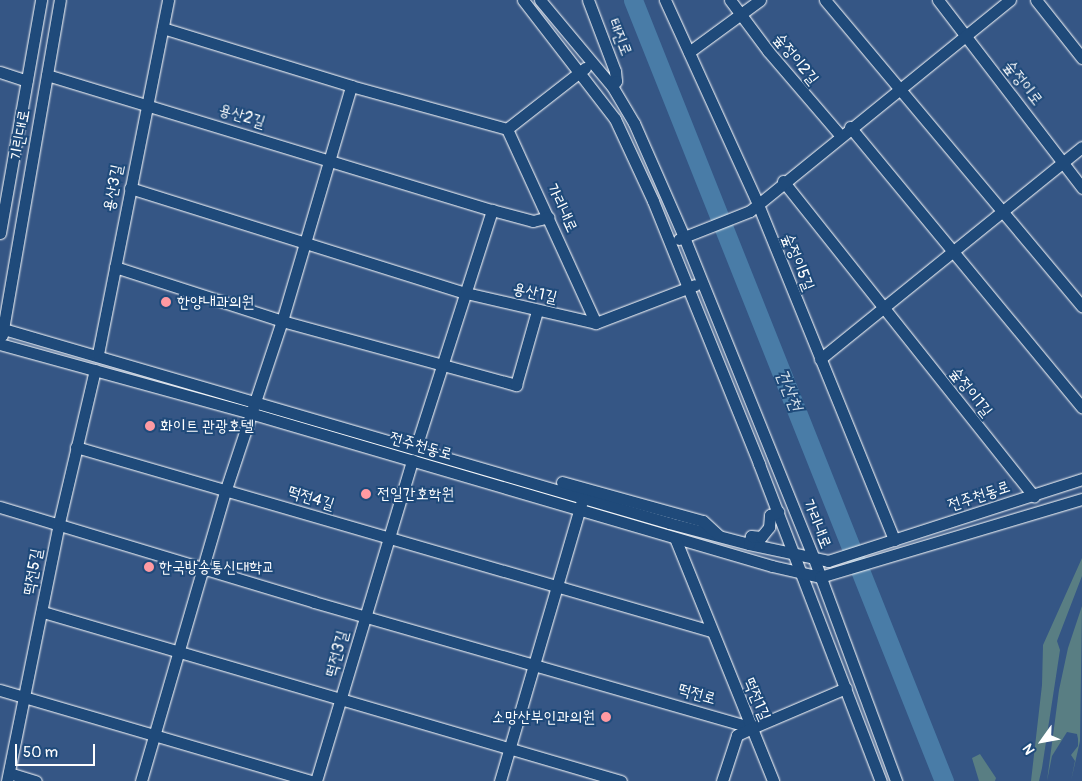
<!DOCTYPE html>
<meta charset="utf-8">
<style>
body{margin:0}
#map{position:relative;width:1082px;height:781px;overflow:hidden;background:#355685;font-family:Pangolin,"Poor Story",sans-serif}
div>[style]{position:absolute}
.green>*{inset:0;background:#597e83}
.river>*{height:19px;margin:-9.5px;padding:0 9.5px;transform-origin:9.5px;border-radius:9.5px;background:#497ca7}
.roads{filter:drop-shadow(0 0 1px #fff) drop-shadow(0 0 1px #fff)}
.minor>*{height:11px;margin:-5.5px;padding:0 5.5px;transform-origin:5.5px;border-radius:5.5px;background:#1f4a7a}
.dots>*{width:14px;height:14px;translate:-50% -50%;box-sizing:border-box;border:2px solid #1f4a7a;border-radius:50%}
span{translate:-50% -50%;white-space:nowrap;text-align:center;line-height:1.15;-webkit-text-stroke:4px #1f4a7a;paint-order:stroke}
.street-label{font-size:16px;color:#fff}
.poi-label{font-size:16px;color:#fff}
.left{translate:0 -50%;text-align:left}
.right{translate:-100% -50%;text-align:right}
.water-label{font-size:18px;color:#d2dee9;font-style:italic}
.north{position:absolute;left:1017px;top:716px;width:50px;height:50px;-webkit-text-stroke:4px #1f4a7a;paint-order:stroke;rotate:238deg;font-size:14px;font-weight:700;line-height:20px;text-align:center;color:#fff}
.north::after{content:'';display:block;margin:auto;width:18px;height:22px;background:#fff;clip-path:polygon(50% 0,100% 100%,50% 72%,0 100%)}
.scale{position:absolute;left:15px;top:744px;width:80px;height:22px;box-sizing:border-box;border:2px solid #fff;border-top:0;padding-left:6px;font-size:15px;line-height:18px;white-space:nowrap;color:#fff;-webkit-text-stroke:4px #1f4a7a;paint-order:stroke}
</style>
<div id="map">
<div class="green">
<div style="clip-path:polygon(1082px 558px,1082px 576px,1057px 641px,1060px 650px,1042px 768px,1039px 781px,1031px 781px,1042px 685px,1043px 645px)"></div>
<div style="clip-path:polygon(1082px 606px,1080px 741px,1071px 781px,1075px 761px,1071px 755px,1078px 746px,1078px 739px,1077px 734px,1067px 732px,1052px 756px,1047px 781px,1059px 690px,1068px 648px)"></div>
<div style="clip-path:polygon(980px 754px,996px 778px,995px 781px,979px 781px,972px 758px)"></div>
</div>
<div class="river">
<div style="left:633px;top:0;width:841px;rotate:68.29deg"></div>
</div>
<div class="roads">
<div class="minor">
<div style="left:523px;top:0;width:150px;rotate:52.3deg"></div>
<div style="left:615px;top:119px;width:90px;rotate:65.1deg"></div>
<div style="left:653px;top:201px;width:284px;rotate:68deg"></div>
<div style="left:759px;top:464px;width:340px;rotate:69deg"></div>
<div style="left:540px;top:0;width:112px;rotate:50.1deg"></div>
<div style="left:612px;top:86px;width:43px;rotate:59.3deg"></div>
<div style="left:634px;top:123px;width:124px;rotate:66.3deg"></div>
<div style="left:684px;top:237px;width:347px;rotate:68deg"></div>
<div style="left:814px;top:559px;width:237px;rotate:69.7deg"></div>
<div style="left:588px;top:0;width:76px;rotate:69.2deg"></div>
<div style="left:615px;top:71px;width:10px;rotate:84deg"></div>
<div style="left:616px;top:81px;width:6px;rotate:129deg"></div>
<div style="left:665px;top:0;width:222px;rotate:65.5deg"></div>
<div style="left:757px;top:202px;width:365px;rotate:67.9deg"></div>
<div style="left:730px;top:0;width:64px;rotate:53.3deg"></div>
<div style="left:768px;top:51px;width:111px;rotate:49.4deg"></div>
<div style="left:825px;top:0;width:400px;rotate:50deg"></div>
<div style="left:938px;top:0;width:237px;rotate:52.5deg"></div>
<div style="left:1036px;top:0;width:74px;rotate:51.6deg"></div>
<div style="left:163px;top:28px;width:197px;rotate:17.1deg"></div>
<div style="left:351px;top:86px;width:162px;rotate:15.4deg"></div>
<div style="left:689px;top:52px;width:88px;rotate:-36.2deg"></div>
<div style="left:585px;top:68px;width:99px;rotate:142deg"></div>
<div style="left:507px;top:129px;width:213px;rotate:65.4deg"></div>
<div style="left:596px;top:323px;width:106px;rotate:-21deg"></div>
<div style="left:0;top:72px;width:28px;rotate:18deg"></div>
<div style="left:47px;top:75px;width:465px;rotate:16.9deg"></div>
<div style="left:492px;top:210px;width:42px;rotate:15deg"></div>
<div style="left:533px;top:221px;width:16px;rotate:-14deg"></div>
<div style="left:850px;top:127px;width:364px;rotate:50.4deg"></div>
<div style="left:783px;top:181px;width:403px;rotate:51.5deg"></div>
<div style="left:130px;top:188px;width:352px;rotate:17.4deg"></div>
<div style="left:466px;top:293px;width:133px;rotate:13deg"></div>
<div style="left:0;top:233px;width:237px;rotate:-80deg"></div>
<div style="left:679px;top:239px;width:76px;rotate:-21.5deg"></div>
<div style="left:750px;top:211px;width:335px;rotate:-39.1deg"></div>
<div style="left:115px;top:267px;width:176px;rotate:17.9deg"></div>
<div style="left:282px;top:321px;width:243px;rotate:15.3deg"></div>
<div style="left:516px;top:385px;width:77px;rotate:-74.2deg"></div>
<div style="left:0;top:328px;width:697px;rotate:16.25deg"></div>
<div style="left:669px;top:523px;width:83px;rotate:14.7deg"></div>
<div style="left:749px;top:544px;width:81px;rotate:12.1deg"></div>
<div style="left:828px;top:561px;width:267px;rotate:-17.9deg"></div>
<div style="left:2px;top:335px;width:340px;rotate:-80.2deg"></div>
<div style="left:0;top:344px;width:259px;rotate:15.4deg"></div>
<div style="left:250px;top:413px;width:544px;rotate:16.34deg"></div>
<div style="left:772px;top:566px;width:49px;rotate:12.9deg"></div>
<div style="left:820px;top:577px;width:273px;rotate:-16.6deg"></div>
<div style="left:98px;top:354px;width:361px;rotate:-78.8deg"></div>
<div style="left:820px;top:359px;width:337px;rotate:-39deg"></div>
<div style="left:76px;top:447px;width:661px;rotate:16.16deg"></div>
<div style="left:416px;top:447px;width:249px;rotate:-72.2deg"></div>
<div style="left:562px;top:482px;width:146px;rotate:15.5deg"></div>
<div style="left:703px;top:521px;width:21px;rotate:43deg"></div>
<div style="left:0;top:507px;width:328px;rotate:16.8deg"></div>
<div style="left:314px;top:602px;width:456px;rotate:16deg"></div>
<div style="left:752px;top:728px;width:102px;rotate:-23.1deg"></div>
<div style="left:675px;top:538px;width:262px;rotate:68deg"></div>
<div style="left:749px;top:544px;width:8px;rotate:-76deg"></div>
<div style="left:751px;top:536px;width:10px;rotate:6deg"></div>
<div style="left:761px;top:537px;width:13px;rotate:-51deg"></div>
<div style="left:769px;top:527px;width:12px;rotate:-85deg"></div>
<div style="left:770px;top:515px;width:9px;rotate:-21deg"></div>
<div style="left:43px;top:612px;width:602px;rotate:16.3deg"></div>
<div style="left:0;top:690px;width:325px;rotate:16.3deg"></div>
<div style="left:9px;top:773px;width:28px;rotate:17deg"></div>
<div style="left:7px;top:781px;width:263px;rotate:-78.6deg"></div>
<div style="left:59px;top:523px;width:157px;rotate:-76.8deg"></div>
<div style="left:141px;top:781px;width:304px;rotate:-73.8deg"></div>
<div style="left:226px;top:489px;width:177px;rotate:-71.6deg"></div>
<div style="left:282px;top:321px;width:245px;rotate:-73.6deg"></div>
<div style="left:316px;top:781px;width:335px;rotate:-73.3deg"></div>
<div style="left:500px;top:781px;width:289px;rotate:-73.7deg"></div>
<div style="left:722px;top:781px;width:48px;rotate:-71.9deg"></div>
<div style="left:737px;top:735px;width:17px;rotate:-25deg"></div>
</div>
</div>
<div class="dots">
<div style="left:166px;top:302px;background:#ff9aa2"></div>
<div style="left:150px;top:426px;background:#ff9aa2"></div>
<div style="left:366px;top:494px;background:#ff9aa2"></div>
<div style="left:149px;top:567px;background:#ff9aa2"></div>
<div style="left:606px;top:717px;background:#ff9aa2"></div>
</div>
<div class="street-label">
<span style="left:620px;top:37px;rotate:69deg">태진로</span>
<span style="left:796px;top:59px;rotate:51deg">숲정이2길</span>
<span style="left:1023px;top:83px;rotate:52deg">숲정이로</span>
<span style="left:242px;top:116px;rotate:17deg">용산2길</span>
<span style="left:20px;top:135px;rotate:-80deg">기린대로</span>
<span style="left:113px;top:188px;rotate:-79deg">용산3길</span>
<span style="left:562px;top:208px;rotate:65deg">가리내로</span>
<span style="left:798px;top:262px;rotate:68deg">숲정이5길</span>
<span style="left:535px;top:293px;rotate:13deg">용산1길</span>
<span style="left:971px;top:392px;rotate:52deg">숲정이1길</span>
<span style="left:421px;top:446px;rotate:16deg">전주천동로</span>
<span style="left:979px;top:496px;rotate:-18deg">전주천동로</span>
<span style="left:311px;top:498px;rotate:17deg">떡전4길</span>
<span style="left:817px;top:524px;rotate:68deg">가리내로</span>
<span style="left:33px;top:572px;rotate:-80deg">떡전5길</span>
<span style="left:337px;top:654px;rotate:-75deg">떡전3길</span>
<span style="left:697px;top:694px;rotate:16deg">떡전로</span>
<span style="left:757px;top:699px;rotate:67deg">떡전1길</span>
</div>
<div class="poi-label">
<span class="left" style="left:177px;top:302px">한양내과의원</span>
<span class="left" style="left:160px;top:426px">화이트 관광호텔</span>
<span class="left" style="left:377px;top:494px">전일간호학원</span>
<span class="left" style="left:159px;top:567px">한국방송통신대학교</span>
<span class="right" style="left:595px;top:717px">소망산부인과의원</span>
</div>
<div class="water-label">
<span style="left:788px;top:390px;rotate:68deg">건산천</span>
</div>
<div class="north">N</div>
<div class="scale">50 m</div>
</div>
